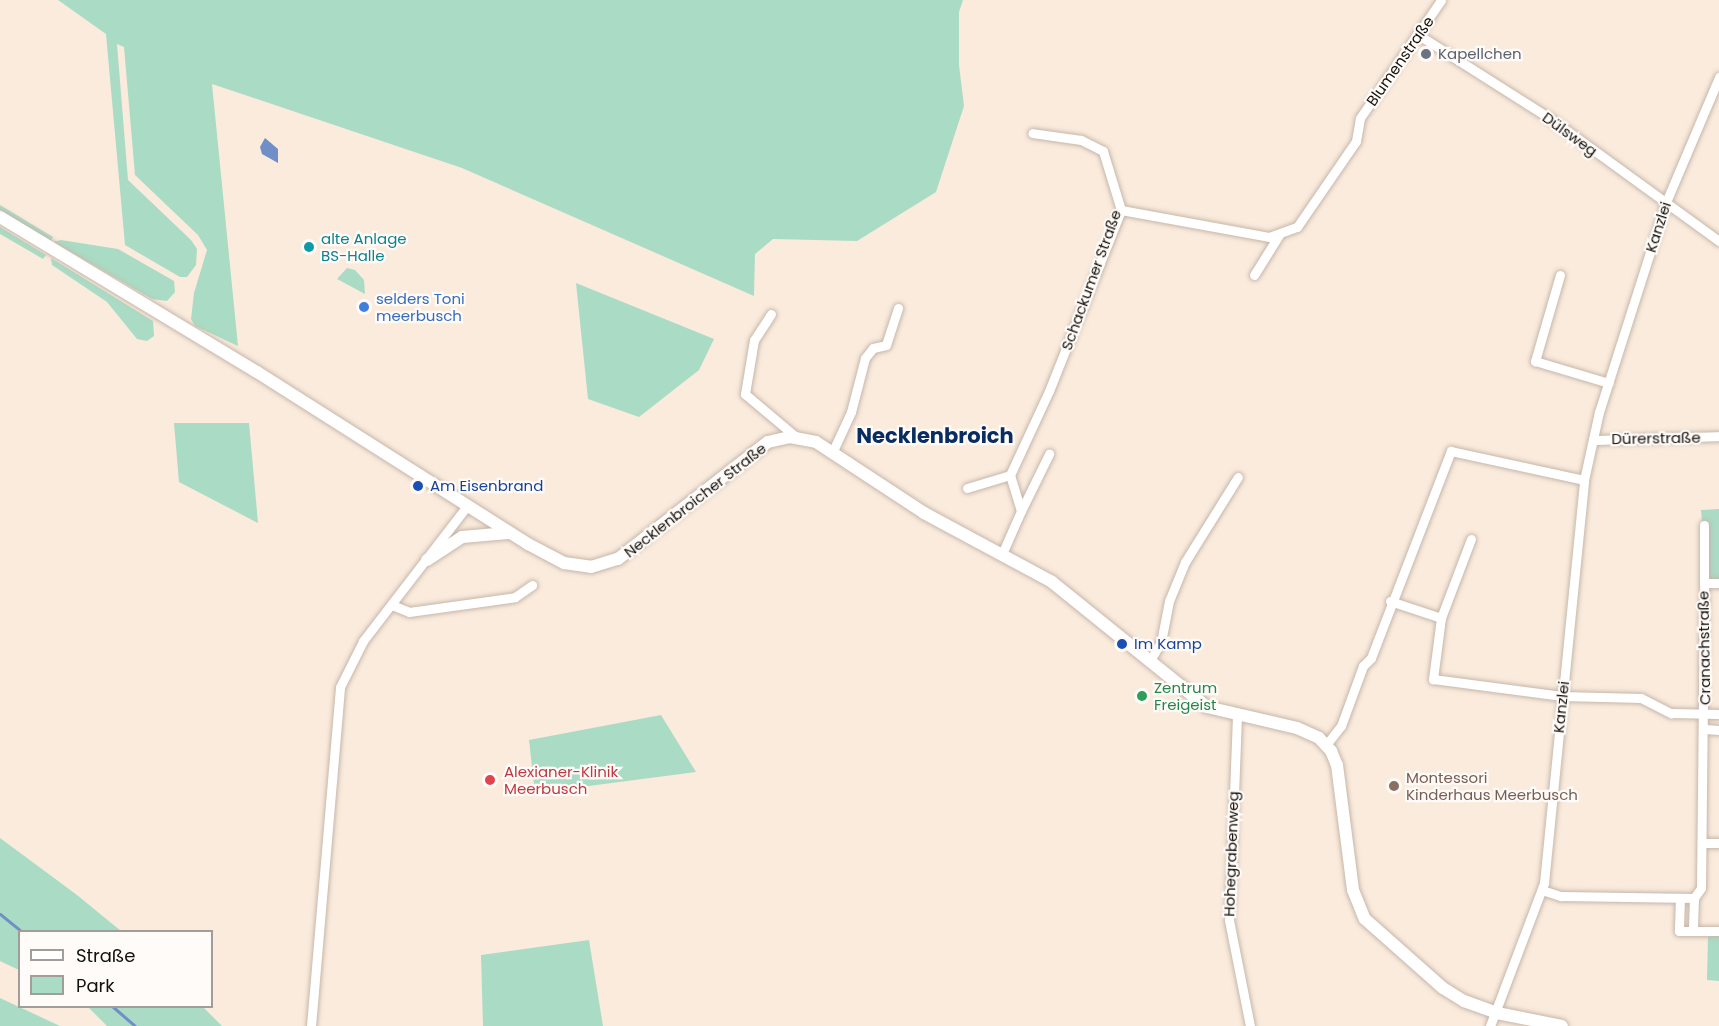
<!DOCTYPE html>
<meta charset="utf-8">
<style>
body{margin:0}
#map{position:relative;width:1719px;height:1026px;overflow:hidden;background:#faebdd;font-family:Poppins,sans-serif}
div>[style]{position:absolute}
.green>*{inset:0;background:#aadbc4}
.water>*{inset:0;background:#708fc8}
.stream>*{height:3px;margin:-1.5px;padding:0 1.5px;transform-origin:1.5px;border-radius:1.5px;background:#708fc8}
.roads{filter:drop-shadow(0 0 2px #c6b7aa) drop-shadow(0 0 2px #c6b7aa)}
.street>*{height:9px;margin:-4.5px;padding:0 4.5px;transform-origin:4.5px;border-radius:4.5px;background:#fff}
.secondary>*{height:12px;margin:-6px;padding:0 6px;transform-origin:6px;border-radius:6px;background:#fff}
.dots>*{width:16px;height:16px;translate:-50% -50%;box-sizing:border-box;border:3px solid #fefbf8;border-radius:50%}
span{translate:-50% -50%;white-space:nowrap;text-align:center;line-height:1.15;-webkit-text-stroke:4.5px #fefbf8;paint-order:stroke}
.worship-label{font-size:15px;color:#5b616d}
.left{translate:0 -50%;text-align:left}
.street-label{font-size:15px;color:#15100b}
.culture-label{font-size:15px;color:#0d838f}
.shop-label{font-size:15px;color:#366cbe}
.transit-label{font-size:15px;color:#164399}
.leisure-label{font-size:15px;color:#27864d}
.health-label{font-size:15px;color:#be3a42}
.education-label{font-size:15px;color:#785e54}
.district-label{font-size:21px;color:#092d61;font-weight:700}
.legend{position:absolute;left:18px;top:930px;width:195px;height:78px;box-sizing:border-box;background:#fefbf8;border:2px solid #a19d99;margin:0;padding:8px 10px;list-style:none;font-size:18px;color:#15100b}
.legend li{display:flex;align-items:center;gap:12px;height:30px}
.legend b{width:30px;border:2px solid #a19d99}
</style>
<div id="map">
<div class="green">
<div style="clip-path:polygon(58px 0,963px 0,959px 12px,959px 65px,964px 106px,936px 192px,857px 241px,773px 239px,755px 254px,754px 296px,462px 168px,212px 84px,238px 346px,195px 326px,191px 319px,194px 293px,207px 250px,198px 235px,135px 175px,124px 47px,117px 44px,128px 180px,191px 240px,197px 249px,196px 265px,187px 277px,180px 277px,125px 245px,106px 34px)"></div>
<div style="clip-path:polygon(0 205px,53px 237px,51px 241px,0 210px)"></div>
<div style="clip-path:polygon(0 227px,46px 255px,43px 259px,0 234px)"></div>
<div style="clip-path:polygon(61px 240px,118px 249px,174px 281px,175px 292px,167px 301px,152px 299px,54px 242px)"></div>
<div style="clip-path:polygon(51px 258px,153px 321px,154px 336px,147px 341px,137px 339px,107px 302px,52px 265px)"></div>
<div style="clip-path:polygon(347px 268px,355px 270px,364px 280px,365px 294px,337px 279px)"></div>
<div style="clip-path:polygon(576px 283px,714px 339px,699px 370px,639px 417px,588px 399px)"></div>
<div style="clip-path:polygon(174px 423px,249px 423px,258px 523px,179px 482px)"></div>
<div style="clip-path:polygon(1719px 509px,1719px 579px,1707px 582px,1701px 510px)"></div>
<div style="clip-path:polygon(661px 715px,696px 772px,535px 793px,529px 740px)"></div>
<div style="clip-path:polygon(0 838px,77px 895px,121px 931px,20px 932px,19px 970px,0 961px)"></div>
<div style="clip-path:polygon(1708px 936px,1719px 936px,1719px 981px,1707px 980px)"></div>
<div style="clip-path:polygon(589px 940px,603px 1026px,483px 1026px,481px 955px)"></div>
<div style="clip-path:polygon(0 998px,60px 1026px,0 1026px)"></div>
<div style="clip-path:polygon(88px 1007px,203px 1007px,222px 1026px,107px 1026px)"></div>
</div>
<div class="water">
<div style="clip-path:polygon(265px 138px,278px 149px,278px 163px,262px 154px,260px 147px)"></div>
</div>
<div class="stream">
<div style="left:0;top:914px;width:28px;rotate:39deg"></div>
<div style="left:112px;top:1006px;width:30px;rotate:41deg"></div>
</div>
<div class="roads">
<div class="street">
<div style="left:1417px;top:34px;width:159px;rotate:32.4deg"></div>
<div style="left:1551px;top:119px;width:208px;rotate:36deg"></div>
<div style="left:1121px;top:210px;width:150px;rotate:10.3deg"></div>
<div style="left:1269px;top:237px;width:30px;rotate:-20deg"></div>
<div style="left:1297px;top:227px;width:104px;rotate:-55.5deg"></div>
<div style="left:1356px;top:141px;width:23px;rotate:-80deg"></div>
<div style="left:1360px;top:118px;width:143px;rotate:-55.5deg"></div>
<div style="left:1254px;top:275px;width:47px;rotate:-58deg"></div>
<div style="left:1560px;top:275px;width:90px;rotate:106.2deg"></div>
<div style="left:1535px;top:361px;width:77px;rotate:16.6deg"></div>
<div style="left:771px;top:314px;width:31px;rotate:123deg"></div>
<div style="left:754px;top:340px;width:55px;rotate:99.5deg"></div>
<div style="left:745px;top:394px;width:67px;rotate:40.1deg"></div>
<div style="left:1593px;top:440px;width:126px;rotate:-1.8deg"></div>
<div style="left:832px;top:453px;width:45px;rotate:-65.1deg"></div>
<div style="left:851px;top:412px;width:56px;rotate:-75.5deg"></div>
<div style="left:865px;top:358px;width:13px;rotate:-51deg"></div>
<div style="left:873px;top:348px;width:13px;rotate:-13deg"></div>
<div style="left:886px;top:345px;width:39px;rotate:-72deg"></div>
<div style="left:967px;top:488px;width:45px;rotate:-16.8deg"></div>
<div style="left:1010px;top:475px;width:93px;rotate:-65.1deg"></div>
<div style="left:1049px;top:391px;width:195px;rotate:-68.3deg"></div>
<div style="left:1121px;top:210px;width:62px;rotate:-107deg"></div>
<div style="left:1103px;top:151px;width:25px;rotate:-153deg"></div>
<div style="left:1081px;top:140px;width:49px;rotate:-171.9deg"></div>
<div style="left:1021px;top:511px;width:64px;rotate:-63.8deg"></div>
<div style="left:1471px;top:539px;width:85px;rotate:110.8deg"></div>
<div style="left:1441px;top:618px;width:62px;rotate:97.5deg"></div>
<div style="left:1433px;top:679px;width:130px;rotate:7.5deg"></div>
<div style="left:1562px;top:696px;width:79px;rotate:1.5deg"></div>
<div style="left:1641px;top:698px;width:34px;rotate:27deg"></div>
<div style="left:1671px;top:713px;width:48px;rotate:1.2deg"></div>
<div style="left:1002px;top:554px;width:47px;rotate:-66.2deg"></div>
<div style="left:1021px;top:511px;width:38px;rotate:-107deg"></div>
<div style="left:1704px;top:583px;width:58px;rotate:-90deg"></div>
<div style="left:1390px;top:601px;width:54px;rotate:18.4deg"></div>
<div style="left:392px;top:605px;width:18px;rotate:22deg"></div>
<div style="left:409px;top:612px;width:80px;rotate:-7.9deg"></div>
<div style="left:488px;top:601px;width:27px;rotate:-8deg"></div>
<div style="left:515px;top:597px;width:21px;rotate:-35deg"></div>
<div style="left:1149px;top:662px;width:23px;rotate:-59deg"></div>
<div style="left:1161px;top:642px;width:42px;rotate:-79deg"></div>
<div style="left:1169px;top:601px;width:42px;rotate:-67.7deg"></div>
<div style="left:1185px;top:562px;width:100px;rotate:-58.1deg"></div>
<div style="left:1237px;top:716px;width:204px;rotate:92.2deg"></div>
<div style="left:1229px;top:920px;width:108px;rotate:78.8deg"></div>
<div style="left:1705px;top:729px;width:14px;rotate:4deg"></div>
<div style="left:1326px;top:745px;width:24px;rotate:-52deg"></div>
<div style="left:1341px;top:726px;width:64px;rotate:-69.9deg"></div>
<div style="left:1363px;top:666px;width:11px;rotate:-45deg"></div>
<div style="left:1371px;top:658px;width:222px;rotate:-68.9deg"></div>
<div style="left:1451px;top:451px;width:136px;rotate:12.3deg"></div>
<div style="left:1702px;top:843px;width:17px"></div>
<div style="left:1542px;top:890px;width:20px;rotate:18deg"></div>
<div style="left:1561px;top:896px;width:133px;rotate:0.9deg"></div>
<div style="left:1694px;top:898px;width:33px;rotate:92deg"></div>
<div style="left:1693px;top:931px;width:26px"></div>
<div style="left:1680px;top:898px;width:33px;rotate:92deg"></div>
<div style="left:1679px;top:931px;width:14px"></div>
<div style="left:1694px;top:898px;width:12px;rotate:-55deg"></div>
<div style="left:1701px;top:888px;width:305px;rotate:-89.4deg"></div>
<div style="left:1704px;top:583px;width:15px"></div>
<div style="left:311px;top:1026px;width:340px;rotate:-85.1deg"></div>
<div style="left:340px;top:687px;width:51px;rotate:-63.4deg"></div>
<div style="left:363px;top:641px;width:170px;rotate:-52.4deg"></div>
<div style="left:1490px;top:1026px;width:153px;rotate:-69.3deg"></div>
<div style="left:1544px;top:883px;width:405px;rotate:-84.3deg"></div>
<div style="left:1584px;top:480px;width:70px;rotate:-77.6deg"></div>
<div style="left:1599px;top:412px;width:220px;rotate:-72.3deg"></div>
<div style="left:1666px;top:202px;width:136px;rotate:-67deg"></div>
</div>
<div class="secondary">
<div style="left:0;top:217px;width:300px;rotate:31.1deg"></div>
<div style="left:257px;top:372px;width:321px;rotate:32.4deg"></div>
<div style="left:528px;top:544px;width:41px;rotate:27.8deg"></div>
<div style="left:564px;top:563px;width:27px;rotate:8deg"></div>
<div style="left:591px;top:567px;width:28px;rotate:-17deg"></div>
<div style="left:618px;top:559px;width:190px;rotate:-38deg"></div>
<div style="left:768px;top:442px;width:23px;rotate:-13deg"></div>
<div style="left:790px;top:437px;width:26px;rotate:11deg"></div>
<div style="left:816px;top:442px;width:129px;rotate:33.3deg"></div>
<div style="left:924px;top:513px;width:145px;rotate:28.3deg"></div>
<div style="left:1052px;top:582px;width:199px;rotate:38.9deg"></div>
<div style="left:1207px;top:707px;width:92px;rotate:13.1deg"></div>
<div style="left:1297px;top:728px;width:24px;rotate:24deg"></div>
<div style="left:1319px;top:738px;width:18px;rotate:47deg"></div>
<div style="left:1331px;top:751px;width:15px;rotate:67deg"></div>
<div style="left:1337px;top:765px;width:126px;rotate:82.7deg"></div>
<div style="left:1353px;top:890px;width:31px;rotate:68deg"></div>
<div style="left:1365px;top:919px;width:104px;rotate:41.5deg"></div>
<div style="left:1443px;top:988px;width:25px;rotate:32deg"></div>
<div style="left:1464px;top:1001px;width:35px;rotate:20deg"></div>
<div style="left:1497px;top:1013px;width:66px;rotate:11.3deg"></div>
<div style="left:427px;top:560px;width:42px;rotate:-33.3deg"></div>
<div style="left:462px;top:537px;width:46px;rotate:-5deg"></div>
</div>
</div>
<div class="dots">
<div style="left:1426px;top:54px;background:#6b7280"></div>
<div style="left:309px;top:247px;background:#0f9aa8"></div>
<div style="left:364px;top:307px;background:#3f7fe0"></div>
<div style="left:418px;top:486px;background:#1a4fb4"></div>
<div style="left:1122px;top:644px;background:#1a4fb4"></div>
<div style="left:1142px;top:696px;background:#2e9e5b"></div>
<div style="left:490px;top:780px;background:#e0444e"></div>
<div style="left:1394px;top:786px;background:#8d6e63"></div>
</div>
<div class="worship-label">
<span class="left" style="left:1438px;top:54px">Kapellchen</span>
</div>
<div class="street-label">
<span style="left:1400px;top:61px;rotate:-55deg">Blumenstraße</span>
<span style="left:1570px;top:134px;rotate:36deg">Dülsweg</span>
<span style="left:1658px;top:227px;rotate:-72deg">Kanzlei</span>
<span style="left:1091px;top:280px;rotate:-70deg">Schackumer Straße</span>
<span style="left:1656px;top:438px;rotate:-1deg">Dürerstraße</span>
<span style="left:695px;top:500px;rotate:-38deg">Necklenbroicher Straße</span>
<span style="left:1704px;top:648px;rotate:-91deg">Cranachstraße</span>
<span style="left:1561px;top:707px;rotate:-84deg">Kanzlei</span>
<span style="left:1231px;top:854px;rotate:-88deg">Hohegrabenweg</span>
</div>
<div class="culture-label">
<span class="left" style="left:321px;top:247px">alte Anlage<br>BS-Halle</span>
</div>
<div class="shop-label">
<span class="left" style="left:376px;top:307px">selders Toni<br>meerbusch</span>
</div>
<div class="transit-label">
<span class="left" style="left:430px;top:486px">Am Eisenbrand</span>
<span class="left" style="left:1134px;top:644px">Im Kamp</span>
</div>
<div class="leisure-label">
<span class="left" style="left:1154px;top:696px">Zentrum<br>Freigeist</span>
</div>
<div class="health-label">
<span class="left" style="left:504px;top:780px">Alexianer-Klinik<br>Meerbusch</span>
</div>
<div class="education-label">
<span class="left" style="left:1406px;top:786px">Montessori<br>Kinderhaus Meerbusch</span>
</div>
<div class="district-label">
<span style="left:935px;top:436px">Necklenbroich</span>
</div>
<ul class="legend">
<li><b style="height:8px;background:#fff"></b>Straße</li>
<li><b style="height:16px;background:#aadbc4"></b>Park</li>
</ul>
</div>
